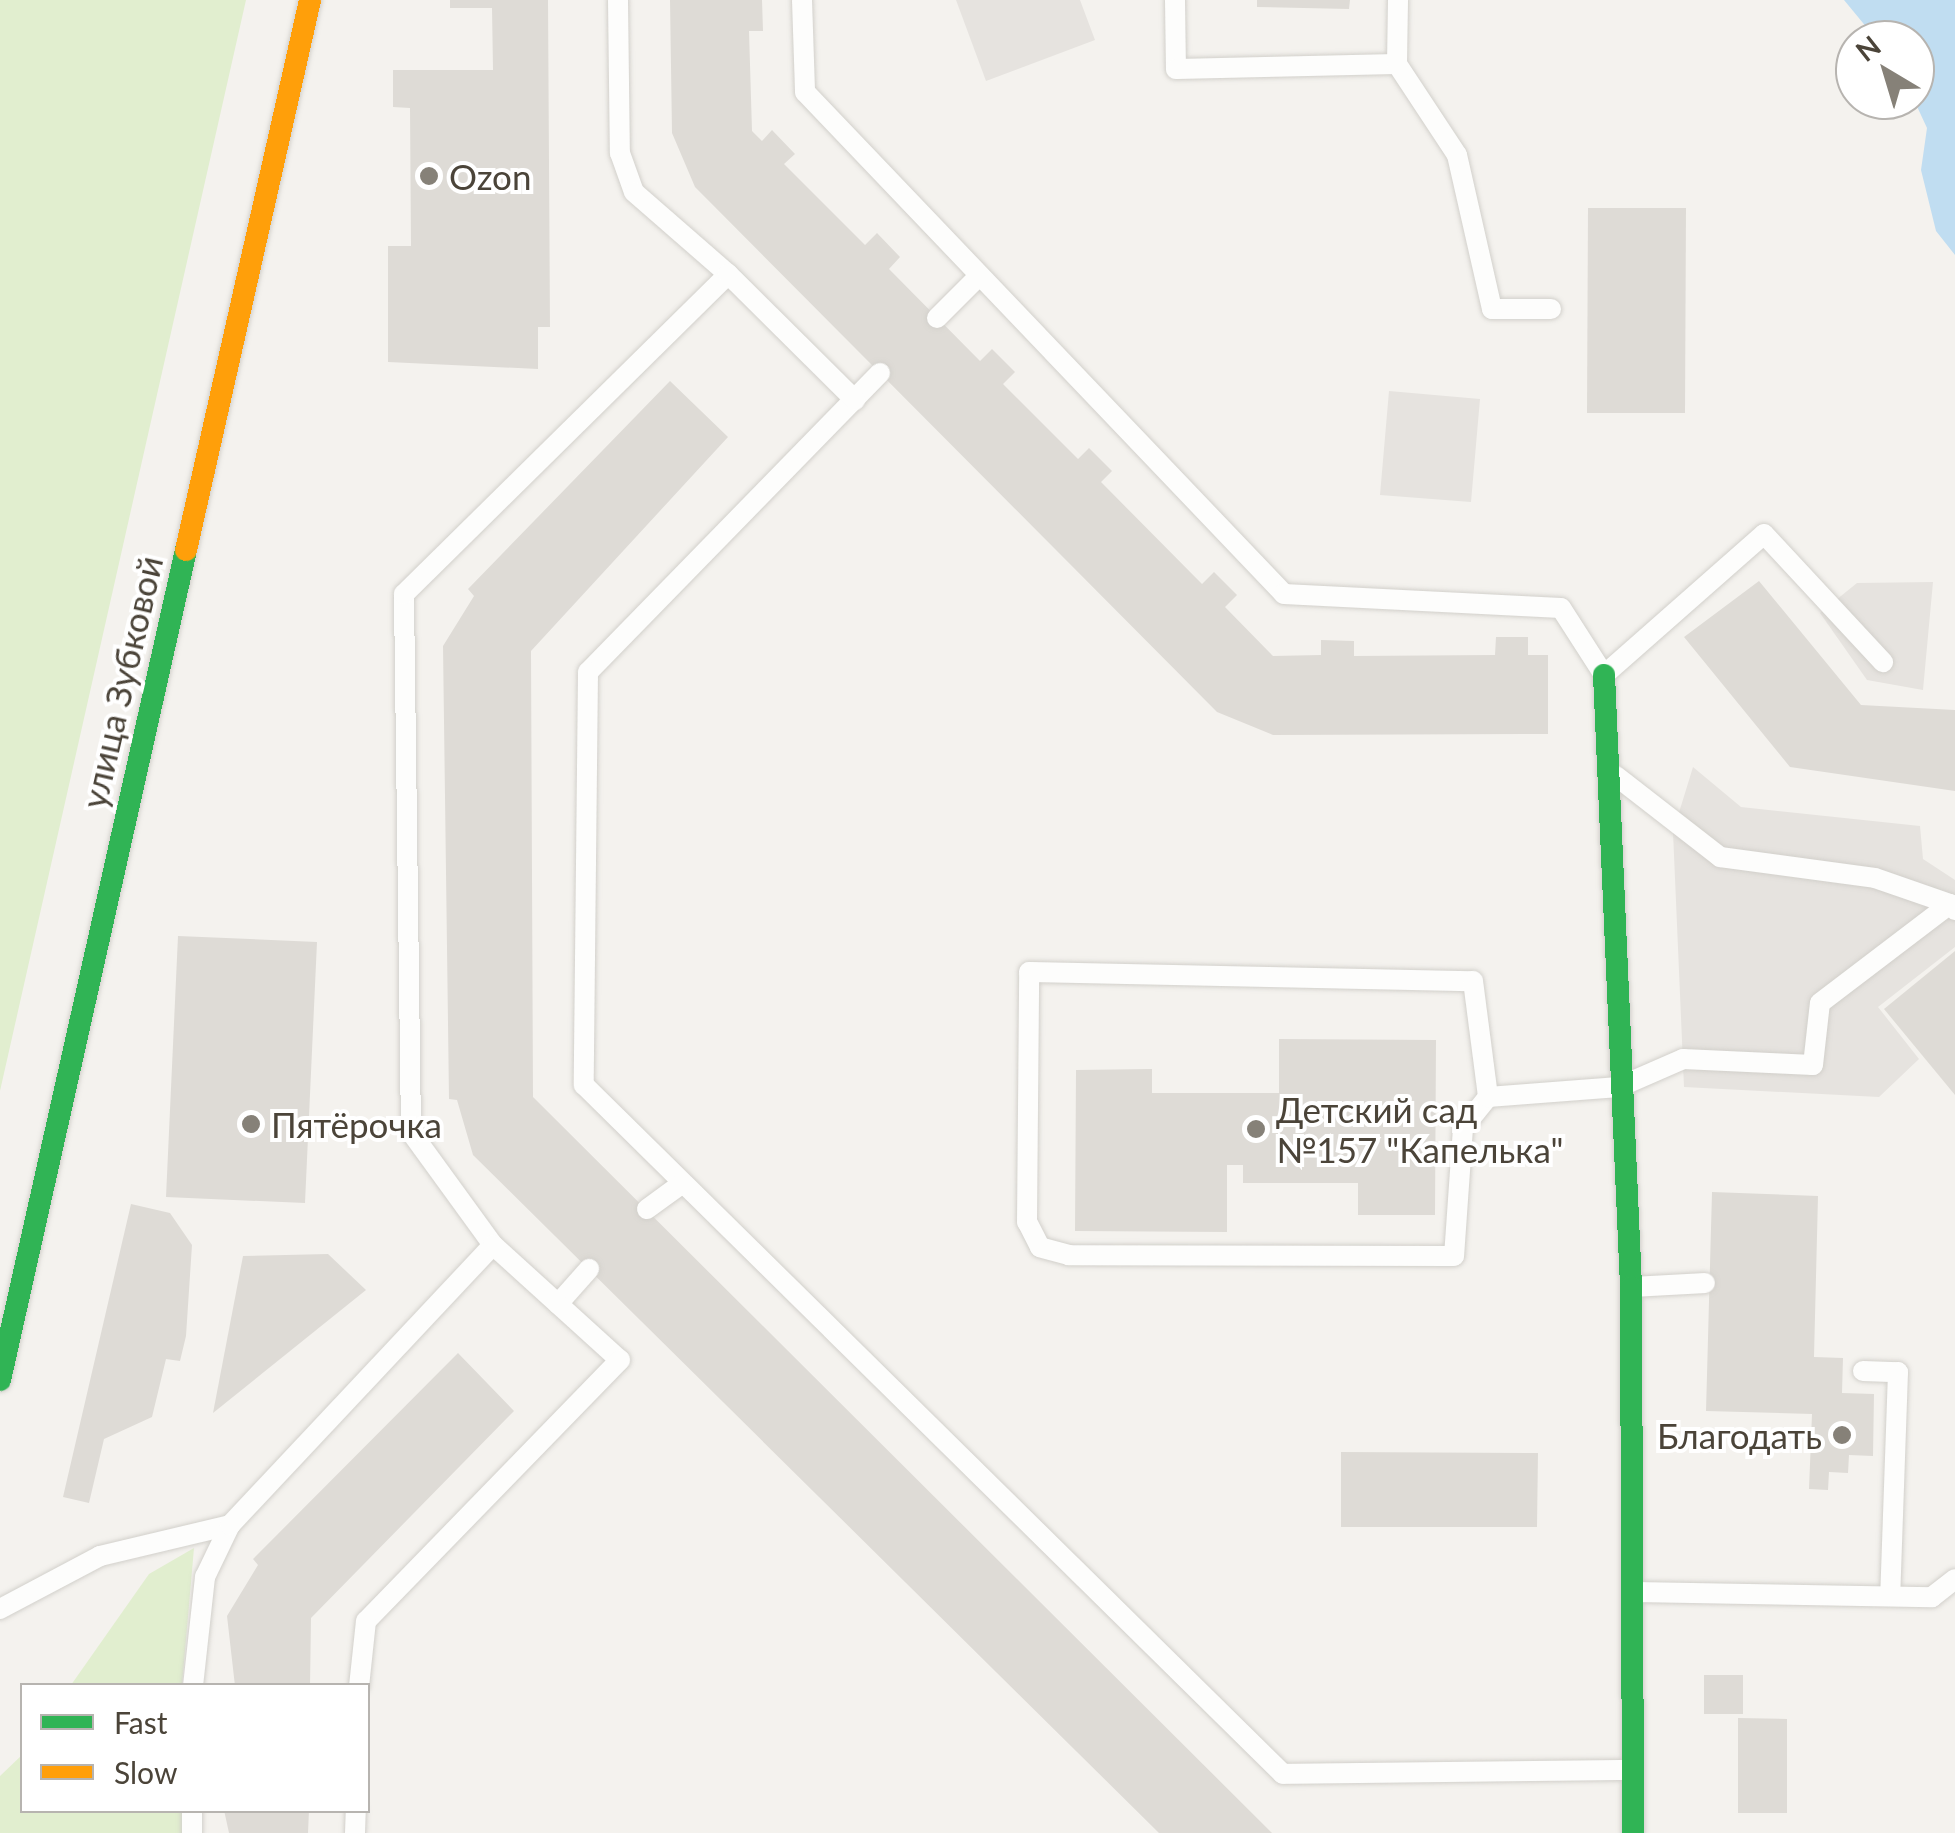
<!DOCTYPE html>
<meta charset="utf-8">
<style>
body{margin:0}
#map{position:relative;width:1955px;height:1833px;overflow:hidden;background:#f4f2ee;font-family:Lato,sans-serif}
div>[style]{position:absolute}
.green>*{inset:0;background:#e1eecf}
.parking>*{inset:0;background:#e6e3df}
.water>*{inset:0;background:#c0ddf1}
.building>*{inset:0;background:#dedbd6}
.roads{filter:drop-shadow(0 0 2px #d2d0cb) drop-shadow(0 0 2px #d2d0cb)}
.lane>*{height:20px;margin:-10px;padding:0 10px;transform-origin:10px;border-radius:10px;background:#fdfdfc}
.fast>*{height:22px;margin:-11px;padding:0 11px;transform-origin:11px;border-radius:11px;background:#30b455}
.slow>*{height:22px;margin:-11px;padding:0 11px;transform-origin:11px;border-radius:11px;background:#ff9f0a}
.dots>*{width:28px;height:28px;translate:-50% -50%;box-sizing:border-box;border:5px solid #fff;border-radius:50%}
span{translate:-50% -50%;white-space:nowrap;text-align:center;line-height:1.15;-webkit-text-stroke:8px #fff;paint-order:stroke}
.poi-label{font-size:35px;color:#4b4439}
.left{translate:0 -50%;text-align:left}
.right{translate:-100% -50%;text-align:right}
.street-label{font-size:35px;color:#4b4439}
.legend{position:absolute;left:20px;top:1683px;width:350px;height:130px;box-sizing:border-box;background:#fff;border:2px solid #b7b4b0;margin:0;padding:12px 18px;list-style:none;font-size:30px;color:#4b4439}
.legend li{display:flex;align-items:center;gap:20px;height:50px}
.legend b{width:50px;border:2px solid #b7b4b0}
.north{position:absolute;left:1835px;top:20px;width:100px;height:100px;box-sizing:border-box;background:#fff;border:2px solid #b7b4b0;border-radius:50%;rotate:322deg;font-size:28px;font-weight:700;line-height:40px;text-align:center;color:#4b4439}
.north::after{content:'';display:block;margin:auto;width:35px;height:45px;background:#868178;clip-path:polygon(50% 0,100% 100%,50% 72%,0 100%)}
</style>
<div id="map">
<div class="green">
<div style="clip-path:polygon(0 0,246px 0,0 1091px)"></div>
<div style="clip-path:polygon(194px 1548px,182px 1685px,71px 1685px,149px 1574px)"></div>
<div style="clip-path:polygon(22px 1755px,22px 1810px,182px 1811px,182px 1833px,0 1833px,0 1776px)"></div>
</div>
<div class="parking">
<div style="clip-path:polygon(956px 0,1080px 0,1095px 40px,986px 81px)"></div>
<div style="clip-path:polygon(1389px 391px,1480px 399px,1471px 502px,1380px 495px)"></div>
<div style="clip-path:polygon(1933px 582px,1923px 690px,1867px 680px,1820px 613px,1857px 583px)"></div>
<div style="clip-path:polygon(1693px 767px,1741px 807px,1920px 826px,1923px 859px,1955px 880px,1955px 947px,1878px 1007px,1919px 1059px,1879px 1097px,1684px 1087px,1673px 832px)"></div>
</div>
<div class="water">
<div style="clip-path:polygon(1844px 0,1955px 0,1955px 255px,1936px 231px,1921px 170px,1927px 128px,1914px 100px,1915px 40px,1877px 40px)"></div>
</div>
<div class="building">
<div style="clip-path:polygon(450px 0,548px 0,550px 327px,538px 327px,538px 369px,388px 362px,388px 246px,411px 246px,410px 108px,393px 107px,393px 70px,493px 70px,492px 8px,450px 8px)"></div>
<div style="clip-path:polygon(670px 0,762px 0,763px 31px,749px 31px,752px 131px,762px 141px,772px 130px,795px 154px,784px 164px,865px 245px,877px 233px,900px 257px,889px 269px,980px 361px,992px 349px,1015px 372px,1003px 384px,1078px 459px,1089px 448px,1112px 471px,1101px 482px,1202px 584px,1214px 572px,1237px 595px,1225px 607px,1273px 656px,1321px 655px,1321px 640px,1354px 641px,1354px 656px,1495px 655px,1496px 637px,1528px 637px,1528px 655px,1548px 655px,1548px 734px,1273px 735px,1217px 712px,695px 187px,672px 133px)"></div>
<div style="clip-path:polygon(1257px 0,1350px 0,1349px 9px,1257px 7px)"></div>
<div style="clip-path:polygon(1588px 208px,1686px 208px,1685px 413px,1587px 413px)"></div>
<div style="clip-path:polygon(670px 381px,728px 437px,531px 651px,533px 1097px,1272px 1833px,1159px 1833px,473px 1155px,457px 1100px,449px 1099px,443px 646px,474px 596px,468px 589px)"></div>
<div style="clip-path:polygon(1759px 581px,1861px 705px,1955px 710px,1955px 791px,1790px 767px,1684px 637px)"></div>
<div style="clip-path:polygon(178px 936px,317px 942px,305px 1203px,166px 1197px)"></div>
<div style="clip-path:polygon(1955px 951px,1955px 1095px,1884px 1009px)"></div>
<div style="clip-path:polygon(1279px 1039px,1436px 1040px,1435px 1215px,1358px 1215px,1358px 1183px,1243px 1183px,1243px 1165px,1227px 1165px,1227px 1232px,1075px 1231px,1076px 1070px,1152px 1069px,1152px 1093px,1279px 1093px)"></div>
<div style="clip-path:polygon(1712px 1192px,1818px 1196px,1814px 1357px,1843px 1358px,1842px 1393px,1874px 1394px,1873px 1456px,1849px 1455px,1848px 1473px,1829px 1472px,1828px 1490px,1809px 1489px,1812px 1414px,1706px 1411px)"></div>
<div style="clip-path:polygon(131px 1204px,170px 1213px,192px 1245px,186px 1336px,180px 1361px,166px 1359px,152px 1417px,104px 1439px,89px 1503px,63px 1497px)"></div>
<div style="clip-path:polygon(328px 1254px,366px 1290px,213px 1413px,243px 1256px)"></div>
<div style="clip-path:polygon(458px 1353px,514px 1411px,311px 1618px,310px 1686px,235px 1686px,227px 1616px,258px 1565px,253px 1559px)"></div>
<div style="clip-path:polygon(1341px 1452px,1538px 1453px,1537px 1527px,1341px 1527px)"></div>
<div style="clip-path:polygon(1704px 1675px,1743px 1675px,1743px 1714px,1704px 1714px)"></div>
<div style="clip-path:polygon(1738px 1718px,1787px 1719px,1787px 1813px,1738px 1813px)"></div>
<div style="clip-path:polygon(224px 1810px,309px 1810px,308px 1833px,229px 1833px)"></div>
</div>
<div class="roads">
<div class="lane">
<div style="left:618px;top:0;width:153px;rotate:89.3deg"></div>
<div style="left:620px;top:153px;width:41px;rotate:70.3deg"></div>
<div style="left:634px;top:192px;width:125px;rotate:41.1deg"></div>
<div style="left:802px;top:0;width:92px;rotate:88.1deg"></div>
<div style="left:805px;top:92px;width:694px;rotate:46.34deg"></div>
<div style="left:1284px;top:594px;width:277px;rotate:2.9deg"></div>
<div style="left:1561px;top:608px;width:80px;rotate:57.3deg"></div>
<div style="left:1604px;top:675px;width:213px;rotate:-41.4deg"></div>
<div style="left:1764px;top:534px;width:175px;rotate:47.1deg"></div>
<div style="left:1175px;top:0;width:69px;rotate:89.2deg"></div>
<div style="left:1176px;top:69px;width:221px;rotate:-1.3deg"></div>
<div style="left:1397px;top:64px;width:109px;rotate:56.6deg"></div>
<div style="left:1457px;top:155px;width:158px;rotate:77.2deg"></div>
<div style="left:1492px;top:309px;width:59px"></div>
<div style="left:1397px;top:64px;width:64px;rotate:-89.1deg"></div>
<div style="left:937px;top:318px;width:58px;rotate:-45deg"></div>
<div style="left:880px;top:373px;width:418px;rotate:134.3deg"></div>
<div style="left:588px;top:672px;width:413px;rotate:90.6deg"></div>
<div style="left:584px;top:1085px;width:981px;rotate:44.59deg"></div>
<div style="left:1283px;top:1774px;width:348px;rotate:-0.7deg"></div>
<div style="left:1616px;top:776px;width:132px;rotate:37.9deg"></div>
<div style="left:1720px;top:857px;width:156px;rotate:7.7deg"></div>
<div style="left:1875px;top:878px;width:79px;rotate:19.1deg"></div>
<div style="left:1488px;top:1097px;width:40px;rotate:129deg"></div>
<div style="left:1463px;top:1128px;width:128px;rotate:94deg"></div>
<div style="left:1454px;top:1256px;width:385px;rotate:-179.9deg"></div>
<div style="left:1069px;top:1255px;width:30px;rotate:-165deg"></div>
<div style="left:1040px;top:1247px;width:28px;rotate:-117deg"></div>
<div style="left:1027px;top:1222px;width:250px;rotate:-89.5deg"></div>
<div style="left:1029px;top:972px;width:444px;rotate:1.2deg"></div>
<div style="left:1473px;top:981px;width:117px;rotate:82.6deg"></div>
<div style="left:1488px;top:1097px;width:131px;rotate:-4.4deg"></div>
<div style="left:1619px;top:1087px;width:70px;rotate:-23.6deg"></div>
<div style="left:1683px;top:1059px;width:130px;rotate:2.6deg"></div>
<div style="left:1813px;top:1065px;width:62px;rotate:-83.6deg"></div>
<div style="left:1820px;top:1003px;width:163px;rotate:-37.3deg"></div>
<div style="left:1950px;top:904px;width:8px;rotate:50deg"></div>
<div style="left:647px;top:1209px;width:41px;rotate:-36deg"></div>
<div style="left:493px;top:1245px;width:140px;rotate:-126deg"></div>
<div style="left:411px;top:1132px;width:538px;rotate:-90.75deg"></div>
<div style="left:404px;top:594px;width:455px;rotate:-44.6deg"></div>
<div style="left:728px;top:274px;width:179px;rotate:44.8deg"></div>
<div style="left:1633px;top:1287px;width:72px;rotate:-3.2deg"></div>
<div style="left:558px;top:1304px;width:47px;rotate:-48.5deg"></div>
<div style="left:1863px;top:1371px;width:35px;rotate:2deg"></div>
<div style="left:1898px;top:1372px;width:224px;rotate:92deg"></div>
<div style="left:1635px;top:1592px;width:297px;rotate:1deg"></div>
<div style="left:1932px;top:1597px;width:29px;rotate:-38deg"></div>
<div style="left:0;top:1609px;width:113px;rotate:-27.9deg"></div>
<div style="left:100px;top:1556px;width:134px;rotate:-13.4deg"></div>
<div style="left:193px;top:1686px;width:110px;rotate:-83.7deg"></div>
<div style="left:205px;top:1577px;width:58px;rotate:-64.3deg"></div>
<div style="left:230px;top:1525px;width:384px;rotate:-46.8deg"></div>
<div style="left:493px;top:1245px;width:171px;rotate:42.2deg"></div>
<div style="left:620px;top:1360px;width:364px;rotate:134.2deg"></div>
<div style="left:366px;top:1621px;width:65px;rotate:96.1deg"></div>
<div style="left:192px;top:1833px;width:23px;rotate:-90deg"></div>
<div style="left:355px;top:1833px;width:23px;rotate:-88deg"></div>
</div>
<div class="fast">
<div style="left:1604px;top:675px;width:613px;rotate:87.47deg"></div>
<div style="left:1631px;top:1287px;width:546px;rotate:89.79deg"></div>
<div style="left:0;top:1380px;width:851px;rotate:-77.37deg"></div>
</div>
<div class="slow">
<div style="left:186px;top:550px;width:564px;rotate:-77.29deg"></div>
</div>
</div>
<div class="dots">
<div style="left:429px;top:176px;background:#868178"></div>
<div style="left:251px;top:1124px;background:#868178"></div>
<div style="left:1256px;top:1129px;background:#868178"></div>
<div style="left:1842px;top:1435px;background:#868178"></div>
</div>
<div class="poi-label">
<span class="left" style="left:449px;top:176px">Ozon</span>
<span class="left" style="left:1276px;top:1129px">Детский сад<br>№157 "Капелька"</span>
<span class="left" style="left:271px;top:1124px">Пятёрочка</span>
<span class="right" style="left:1822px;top:1435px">Благодать</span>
</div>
<div class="street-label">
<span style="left:121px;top:682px;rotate:-77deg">улица Зубковой</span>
</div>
<ul class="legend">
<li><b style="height:12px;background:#30b455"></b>Fast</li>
<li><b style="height:12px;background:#ff9f0a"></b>Slow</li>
</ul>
<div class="north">N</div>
</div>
